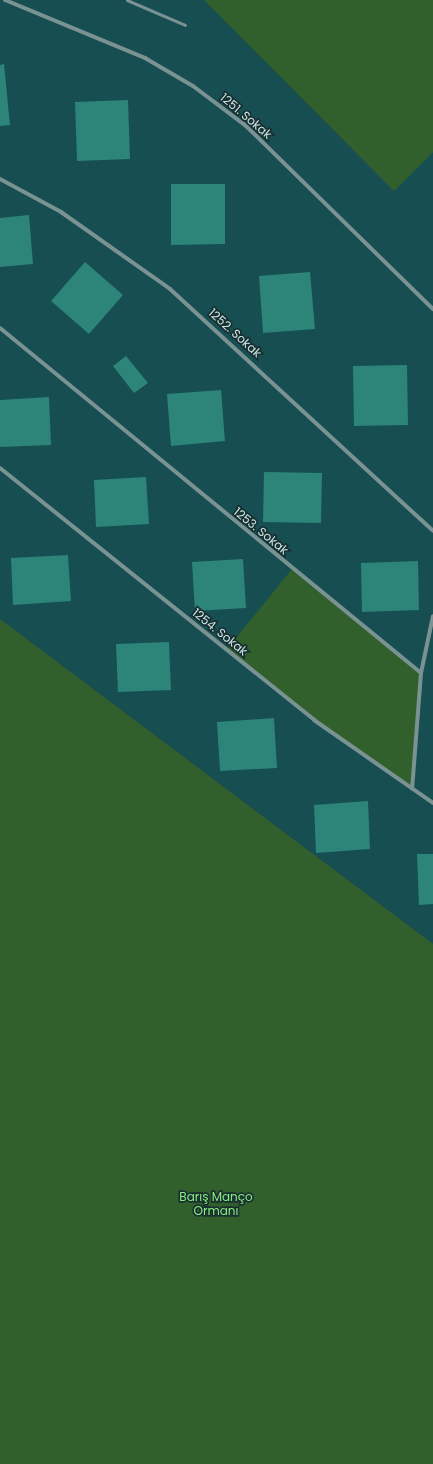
<!DOCTYPE html>
<meta charset="utf-8">
<style>
body{margin:0}
#map{position:relative;width:433px;height:1464px;overflow:hidden;background:#164e52;font-family:Poppins,sans-serif}
div>[style]{position:absolute}
.green>*{inset:0;background:#31602c}
.building>*{inset:0;background:#2c8578}
.lane>*{height:3px;margin:-1.5px;padding:0 1.5px;transform-origin:1.5px;border-radius:1.5px;background:#7b9293}
.street>*{height:4px;margin:-2px;padding:0 2px;transform-origin:2px;border-radius:2px;background:#7b9293}
span{translate:-50% -50%;white-space:nowrap;text-align:center;line-height:1.15;-webkit-text-stroke:3.5px #193031;paint-order:stroke}
.street-label{font-size:12px;color:#cbe5e7}
.park-label{font-size:12px;color:#8aed7f}
</style>
<div id="map">
<div class="green">
<div style="clip-path:polygon(204px 0,433px 0,433px 152px,394px 191px)"></div>
<div style="clip-path:polygon(292px 569px,421px 673px,412px 789px,314px 720px,226px 650px)"></div>
<div style="clip-path:polygon(0 619px,433px 944px,433px 1464px,0 1464px)"></div>
</div>
<div class="building">
<div style="clip-path:polygon(4px 64px,10px 125px,0 126px,0 65px)"></div>
<div style="clip-path:polygon(128px 100px,130px 159px,77px 161px,75px 102px)"></div>
<div style="clip-path:polygon(171px 184px,225px 184px,225px 244px,171px 245px)"></div>
<div style="clip-path:polygon(29px 215px,33px 264px,0 267px,0 218px)"></div>
<div style="clip-path:polygon(85px 262px,123px 295px,89px 334px,51px 301px)"></div>
<div style="clip-path:polygon(310px 272px,315px 329px,263px 333px,259px 276px)"></div>
<div style="clip-path:polygon(126px 356px,148px 383px,134px 393px,113px 366px)"></div>
<div style="clip-path:polygon(407px 365px,408px 425px,354px 426px,353px 366px)"></div>
<div style="clip-path:polygon(221px 390px,225px 441px,171px 446px,167px 394px)"></div>
<div style="clip-path:polygon(49px 397px,51px 445px,0 447px,0 400px)"></div>
<div style="clip-path:polygon(264px 472px,322px 473px,321px 523px,263px 522px)"></div>
<div style="clip-path:polygon(146px 477px,149px 524px,96px 527px,94px 480px)"></div>
<div style="clip-path:polygon(68px 555px,71px 601px,13px 605px,11px 558px)"></div>
<div style="clip-path:polygon(243px 559px,246px 608px,195px 611px,192px 562px)"></div>
<div style="clip-path:polygon(418px 561px,419px 610px,362px 612px,361px 563px)"></div>
<div style="clip-path:polygon(169px 642px,171px 690px,118px 692px,116px 644px)"></div>
<div style="clip-path:polygon(274px 718px,277px 768px,220px 771px,217px 722px)"></div>
<div style="clip-path:polygon(368px 801px,370px 849px,316px 853px,314px 805px)"></div>
<div style="clip-path:polygon(417px 854px,433px 854px,433px 904px,419px 905px)"></div>
</div>
<div class="lane">
<div style="left:127px;top:0;width:63px;rotate:23.3deg"></div>
</div>
<div class="street">
<div style="left:5px;top:0;width:152px;rotate:22.5deg"></div>
<div style="left:145px;top:58px;width:56px;rotate:30.3deg"></div>
<div style="left:193px;top:86px;width:65px;rotate:36.9deg"></div>
<div style="left:245px;top:125px;width:263px;rotate:44.4deg"></div>
<div style="left:0;top:179px;width:69px;rotate:28.4deg"></div>
<div style="left:61px;top:212px;width:133px;rotate:35.2deg"></div>
<div style="left:170px;top:289px;width:357px;rotate:42.6deg"></div>
<div style="left:0;top:328px;width:544px;rotate:39.33deg"></div>
<div style="left:421px;top:673px;width:116px;rotate:94.4deg"></div>
<div style="left:0;top:468px;width:403px;rotate:38.7deg"></div>
<div style="left:314px;top:720px;width:145px;rotate:34.9deg"></div>
<div style="left:421px;top:673px;width:58px;rotate:-78.1deg"></div>
</div>
<div class="street-label">
<span style="left:246px;top:116px;rotate:40deg">1251. Sokak</span>
<span style="left:235px;top:333px;rotate:42deg">1252. Sokak</span>
<span style="left:261px;top:531px;rotate:39deg">1253. Sokak</span>
<span style="left:220px;top:632px;rotate:39deg">1254. Sokak</span>
</div>
<div class="park-label">
<span style="left:216px;top:1204px">Barış Manço<br>Ormanı</span>
</div>
</div>
